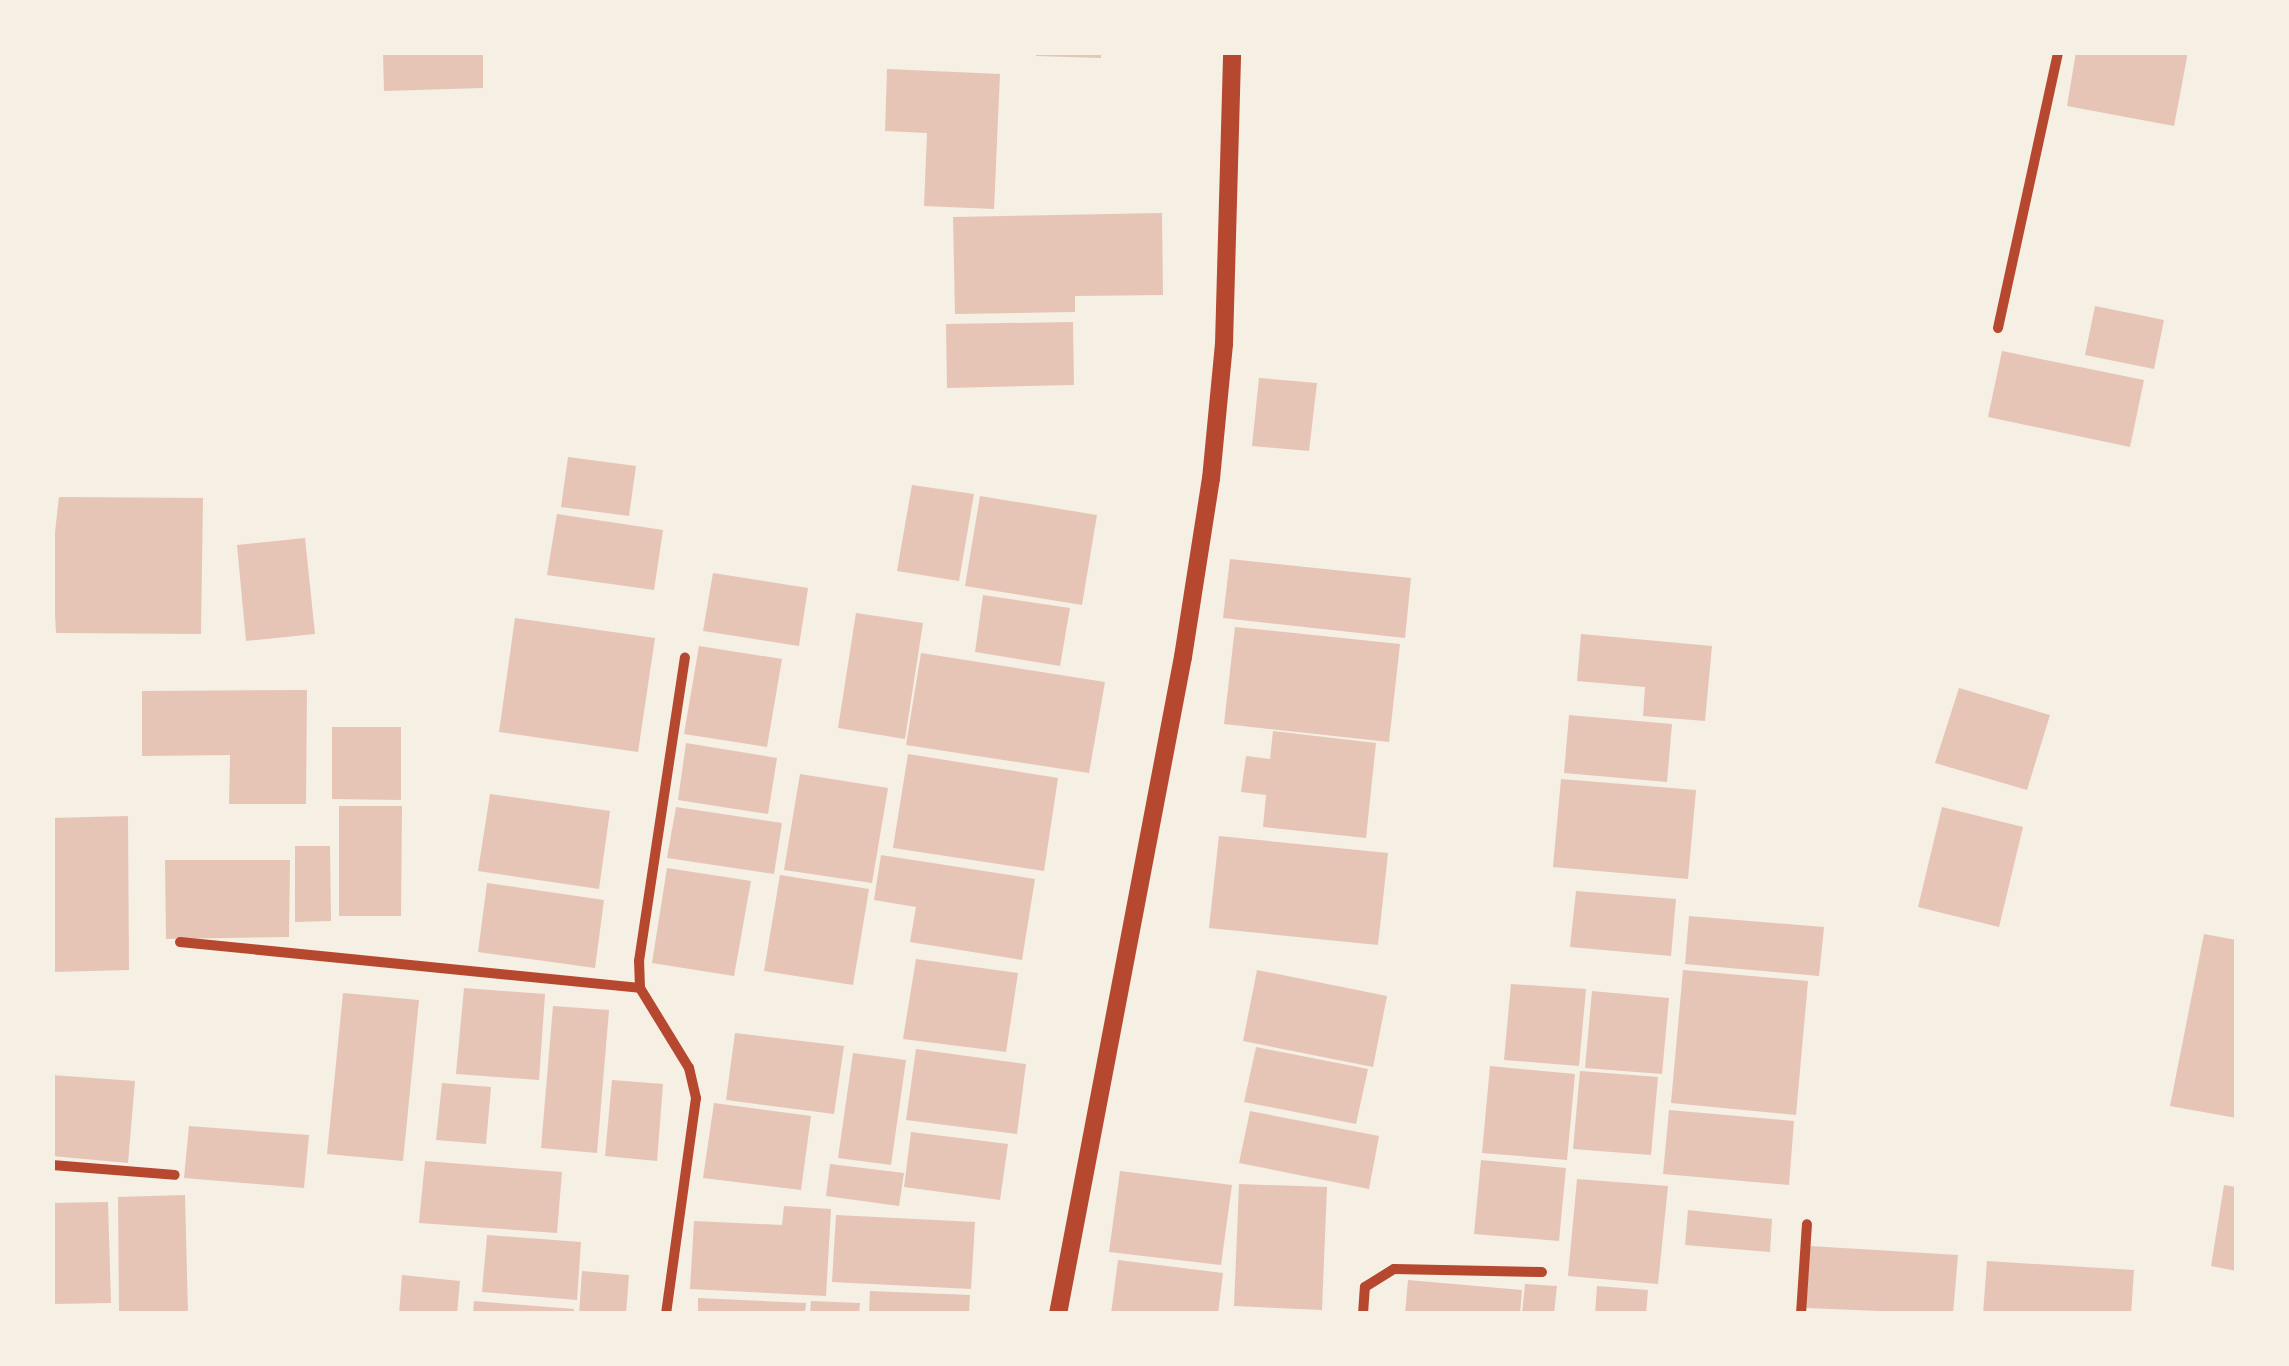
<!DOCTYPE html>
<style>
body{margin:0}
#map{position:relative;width:2289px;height:1366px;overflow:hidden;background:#f6efe4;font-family:"IBM Plex Sans",sans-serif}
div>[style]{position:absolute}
.building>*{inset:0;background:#e6c5b7}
.minor>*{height:10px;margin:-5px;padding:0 5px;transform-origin:5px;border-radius:5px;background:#b5482f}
.tertiary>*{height:18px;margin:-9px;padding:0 9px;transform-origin:9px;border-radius:9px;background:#b5482f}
span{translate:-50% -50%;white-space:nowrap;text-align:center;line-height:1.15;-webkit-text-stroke:10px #f6efe4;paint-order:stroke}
.frame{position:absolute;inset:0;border:55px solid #f6efe4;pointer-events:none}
</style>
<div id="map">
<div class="building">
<div style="clip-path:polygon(383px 52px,483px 52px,483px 88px,384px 91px)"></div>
<div style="clip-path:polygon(1036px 52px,1101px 52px,1101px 58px,1036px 56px)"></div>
<div style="clip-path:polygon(2076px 52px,2188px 52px,2174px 126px,2067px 106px)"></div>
<div style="clip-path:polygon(887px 69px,1000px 74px,994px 209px,924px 206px,927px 133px,885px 131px)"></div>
<div style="clip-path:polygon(1162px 213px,1163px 295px,1075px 296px,1075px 312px,955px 314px,953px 217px)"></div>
<div style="clip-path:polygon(2095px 306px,2164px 320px,2154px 369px,2085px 355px)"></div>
<div style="clip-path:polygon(1073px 322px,1074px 385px,947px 388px,946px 324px)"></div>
<div style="clip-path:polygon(2002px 351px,2144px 380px,2130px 447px,1988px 417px)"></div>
<div style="clip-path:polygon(1259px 378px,1317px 383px,1309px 451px,1252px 446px)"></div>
<div style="clip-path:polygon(568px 457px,636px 466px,629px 516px,561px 507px)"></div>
<div style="clip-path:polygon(912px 485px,974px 494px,959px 581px,897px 571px)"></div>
<div style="clip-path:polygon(980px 496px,1097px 515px,1082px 605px,965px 586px)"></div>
<div style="clip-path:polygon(59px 497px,203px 498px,201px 634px,56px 633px,52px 558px)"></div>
<div style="clip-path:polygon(557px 514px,663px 530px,654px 590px,547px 575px)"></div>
<div style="clip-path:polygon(305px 538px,315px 634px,246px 641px,237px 545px)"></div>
<div style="clip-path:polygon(1230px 559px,1411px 578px,1405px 638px,1223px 618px)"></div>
<div style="clip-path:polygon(713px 573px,808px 588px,799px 646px,703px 631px)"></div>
<div style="clip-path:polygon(983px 595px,1070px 608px,1060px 666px,975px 652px)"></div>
<div style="clip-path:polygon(856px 613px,923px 623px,905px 739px,838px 728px)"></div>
<div style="clip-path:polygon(515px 618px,655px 638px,638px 752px,499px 732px)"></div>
<div style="clip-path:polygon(1235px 627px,1400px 644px,1389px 742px,1224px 724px)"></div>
<div style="clip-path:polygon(1581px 634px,1712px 646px,1705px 721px,1643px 716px,1645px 687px,1577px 681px)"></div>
<div style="clip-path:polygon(699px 646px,782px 659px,767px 747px,684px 734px)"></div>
<div style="clip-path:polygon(921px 653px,1105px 682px,1089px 773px,906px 745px)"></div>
<div style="clip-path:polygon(1959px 688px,2050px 715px,2027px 790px,1935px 763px)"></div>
<div style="clip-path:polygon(307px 690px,306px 804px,229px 804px,230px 755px,142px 756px,142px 691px)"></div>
<div style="clip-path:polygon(1569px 715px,1672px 724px,1667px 782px,1564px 773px)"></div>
<div style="clip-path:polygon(332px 727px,401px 727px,401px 800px,332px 799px)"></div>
<div style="clip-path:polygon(1273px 731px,1376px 743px,1366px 838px,1263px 827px,1266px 795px,1241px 792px,1246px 756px,1270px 759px)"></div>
<div style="clip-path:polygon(686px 743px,777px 758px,768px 814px,678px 800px)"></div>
<div style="clip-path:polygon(908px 754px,1058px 778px,1044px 871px,893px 848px)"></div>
<div style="clip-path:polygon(800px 774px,888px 788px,872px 883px,784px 870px)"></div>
<div style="clip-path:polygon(1561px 779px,1696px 790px,1688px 879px,1553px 867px)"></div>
<div style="clip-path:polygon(490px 794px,610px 811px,599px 889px,478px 871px)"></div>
<div style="clip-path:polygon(339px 806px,402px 806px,401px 916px,339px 916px)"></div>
<div style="clip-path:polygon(676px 807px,782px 823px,774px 874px,667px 858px)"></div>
<div style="clip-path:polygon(1942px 807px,2023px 827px,1999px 927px,1918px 907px)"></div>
<div style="clip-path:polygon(128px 816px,129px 970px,52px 972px,52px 818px)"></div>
<div style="clip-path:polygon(1219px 836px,1388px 853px,1378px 945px,1209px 928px)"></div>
<div style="clip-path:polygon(295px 846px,330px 846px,331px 921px,295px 922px)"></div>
<div style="clip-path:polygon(881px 855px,1035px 879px,1022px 960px,910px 942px,916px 907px,874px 900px)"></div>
<div style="clip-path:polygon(165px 860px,290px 860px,289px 937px,166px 939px)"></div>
<div style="clip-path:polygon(667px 868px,751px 881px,734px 976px,652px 963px)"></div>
<div style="clip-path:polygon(780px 875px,869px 889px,853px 985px,764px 971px)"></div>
<div style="clip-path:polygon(487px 883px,604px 900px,595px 968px,478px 952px)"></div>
<div style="clip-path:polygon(1576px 891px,1676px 899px,1671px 956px,1570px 947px)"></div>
<div style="clip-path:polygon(1689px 916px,1824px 927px,1819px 976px,1685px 964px)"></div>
<div style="clip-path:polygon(2204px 934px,2236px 940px,2236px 1118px,2170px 1106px)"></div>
<div style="clip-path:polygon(916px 959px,1018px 973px,1006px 1052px,903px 1039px)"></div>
<div style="clip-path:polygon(1257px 970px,1387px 996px,1373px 1067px,1243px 1041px)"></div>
<div style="clip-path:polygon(1683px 970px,1808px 981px,1796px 1115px,1671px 1103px)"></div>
<div style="clip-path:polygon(1511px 984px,1586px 989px,1579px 1066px,1504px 1060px)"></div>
<div style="clip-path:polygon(464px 988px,545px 994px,539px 1080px,456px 1074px)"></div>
<div style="clip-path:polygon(1592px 991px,1669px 998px,1662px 1074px,1585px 1068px)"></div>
<div style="clip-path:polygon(343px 993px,419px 1000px,403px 1161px,327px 1154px)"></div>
<div style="clip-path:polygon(553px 1006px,609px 1010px,597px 1153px,541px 1148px)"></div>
<div style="clip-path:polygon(735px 1033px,844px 1046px,834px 1114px,726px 1100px)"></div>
<div style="clip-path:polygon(1256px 1047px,1368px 1069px,1356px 1124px,1244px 1102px)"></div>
<div style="clip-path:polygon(916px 1049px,1026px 1064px,1017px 1134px,906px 1120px)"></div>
<div style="clip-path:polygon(853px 1053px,906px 1060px,891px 1165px,838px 1158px)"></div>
<div style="clip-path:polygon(1490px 1066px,1575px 1074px,1567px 1160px,1482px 1153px)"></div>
<div style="clip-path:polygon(1580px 1071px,1658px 1077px,1651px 1155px,1573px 1149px)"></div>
<div style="clip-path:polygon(52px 1075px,135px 1081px,128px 1163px,52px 1156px)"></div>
<div style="clip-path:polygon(612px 1080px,663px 1084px,657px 1161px,605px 1156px)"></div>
<div style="clip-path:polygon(442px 1083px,491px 1087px,486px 1144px,436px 1140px)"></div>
<div style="clip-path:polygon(714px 1103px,811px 1116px,801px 1190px,703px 1178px)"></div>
<div style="clip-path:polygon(1669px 1110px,1794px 1121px,1789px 1185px,1663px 1174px)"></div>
<div style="clip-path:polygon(1250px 1111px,1379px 1136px,1369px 1189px,1239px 1163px)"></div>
<div style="clip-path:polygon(189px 1126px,309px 1135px,304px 1188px,184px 1178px)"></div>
<div style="clip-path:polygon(911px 1132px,1008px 1144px,1000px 1200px,904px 1187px)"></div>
<div style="clip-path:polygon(1481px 1160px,1566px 1168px,1559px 1241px,1474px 1234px)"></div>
<div style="clip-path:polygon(425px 1161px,562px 1172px,557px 1233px,419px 1223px)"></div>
<div style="clip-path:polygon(830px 1164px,904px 1173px,899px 1206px,826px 1196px)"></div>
<div style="clip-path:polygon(1120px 1171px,1232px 1185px,1221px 1265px,1109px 1252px)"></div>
<div style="clip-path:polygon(1577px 1179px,1668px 1186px,1658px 1284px,1568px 1276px)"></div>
<div style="clip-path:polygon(1239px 1184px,1327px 1187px,1322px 1310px,1234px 1306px)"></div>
<div style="clip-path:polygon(2224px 1185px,2236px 1187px,2236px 1271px,2211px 1266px)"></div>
<div style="clip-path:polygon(185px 1195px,188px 1314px,119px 1314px,118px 1197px)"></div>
<div style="clip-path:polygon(108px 1202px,111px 1303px,52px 1304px,52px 1203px)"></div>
<div style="clip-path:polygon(784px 1206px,831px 1209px,826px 1296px,690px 1289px,694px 1221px,782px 1225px)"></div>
<div style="clip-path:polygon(1688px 1210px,1772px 1219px,1770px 1252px,1685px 1245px)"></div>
<div style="clip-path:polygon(836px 1215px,975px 1222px,971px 1289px,832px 1282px)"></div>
<div style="clip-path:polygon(487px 1235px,581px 1242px,577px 1300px,482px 1292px)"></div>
<div style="clip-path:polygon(1810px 1246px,1958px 1255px,1953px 1314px,1806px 1308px)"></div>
<div style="clip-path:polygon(1118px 1260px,1223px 1273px,1218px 1314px,1111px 1314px)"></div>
<div style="clip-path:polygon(1987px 1261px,2134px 1270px,2131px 1314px,1983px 1314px)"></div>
<div style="clip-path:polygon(582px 1271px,629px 1275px,626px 1314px,579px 1314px)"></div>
<div style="clip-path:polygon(402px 1275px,460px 1281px,457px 1314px,399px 1314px)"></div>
<div style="clip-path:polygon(1408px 1280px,1522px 1290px,1520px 1314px,1405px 1314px)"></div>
<div style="clip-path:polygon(1525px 1284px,1557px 1286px,1554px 1314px,1522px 1314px)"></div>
<div style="clip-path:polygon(1597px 1286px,1648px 1290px,1646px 1314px,1595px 1314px)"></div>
<div style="clip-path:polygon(870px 1291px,970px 1295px,969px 1314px,869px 1314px)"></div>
<div style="clip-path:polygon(698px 1298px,806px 1303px,805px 1314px,698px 1314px)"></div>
<div style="clip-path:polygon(474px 1301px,574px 1309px,573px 1314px,473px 1314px)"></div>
<div style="clip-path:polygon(811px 1301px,860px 1303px,859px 1314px,810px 1314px)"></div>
</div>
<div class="minor">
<div style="left:1998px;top:328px;width:282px;rotate:-77.7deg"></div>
<div style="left:180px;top:942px;width:462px;rotate:5.7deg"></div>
<div style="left:52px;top:1165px;width:123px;rotate:4.6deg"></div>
<div style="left:666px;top:1314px;width:218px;rotate:-82.1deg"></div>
<div style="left:696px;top:1098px;width:31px;rotate:-103deg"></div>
<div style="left:689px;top:1068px;width:94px;rotate:-121.5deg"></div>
<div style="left:640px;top:988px;width:27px;rotate:-92deg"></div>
<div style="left:639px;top:961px;width:307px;rotate:-81.4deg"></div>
<div style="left:1363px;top:1314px;width:27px;rotate:-86deg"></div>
<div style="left:1365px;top:1287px;width:34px;rotate:-32deg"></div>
<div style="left:1394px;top:1269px;width:148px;rotate:1.2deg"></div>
<div style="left:1801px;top:1314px;width:90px;rotate:-86.2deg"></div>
</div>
<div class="tertiary">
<div style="left:1058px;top:1314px;width:669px;rotate:-79.23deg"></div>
<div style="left:1183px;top:657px;width:180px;rotate:-81.1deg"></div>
<div style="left:1211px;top:479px;width:136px;rotate:-84.5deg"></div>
<div style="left:1224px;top:344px;width:292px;rotate:-88.4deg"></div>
</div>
<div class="frame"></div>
</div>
